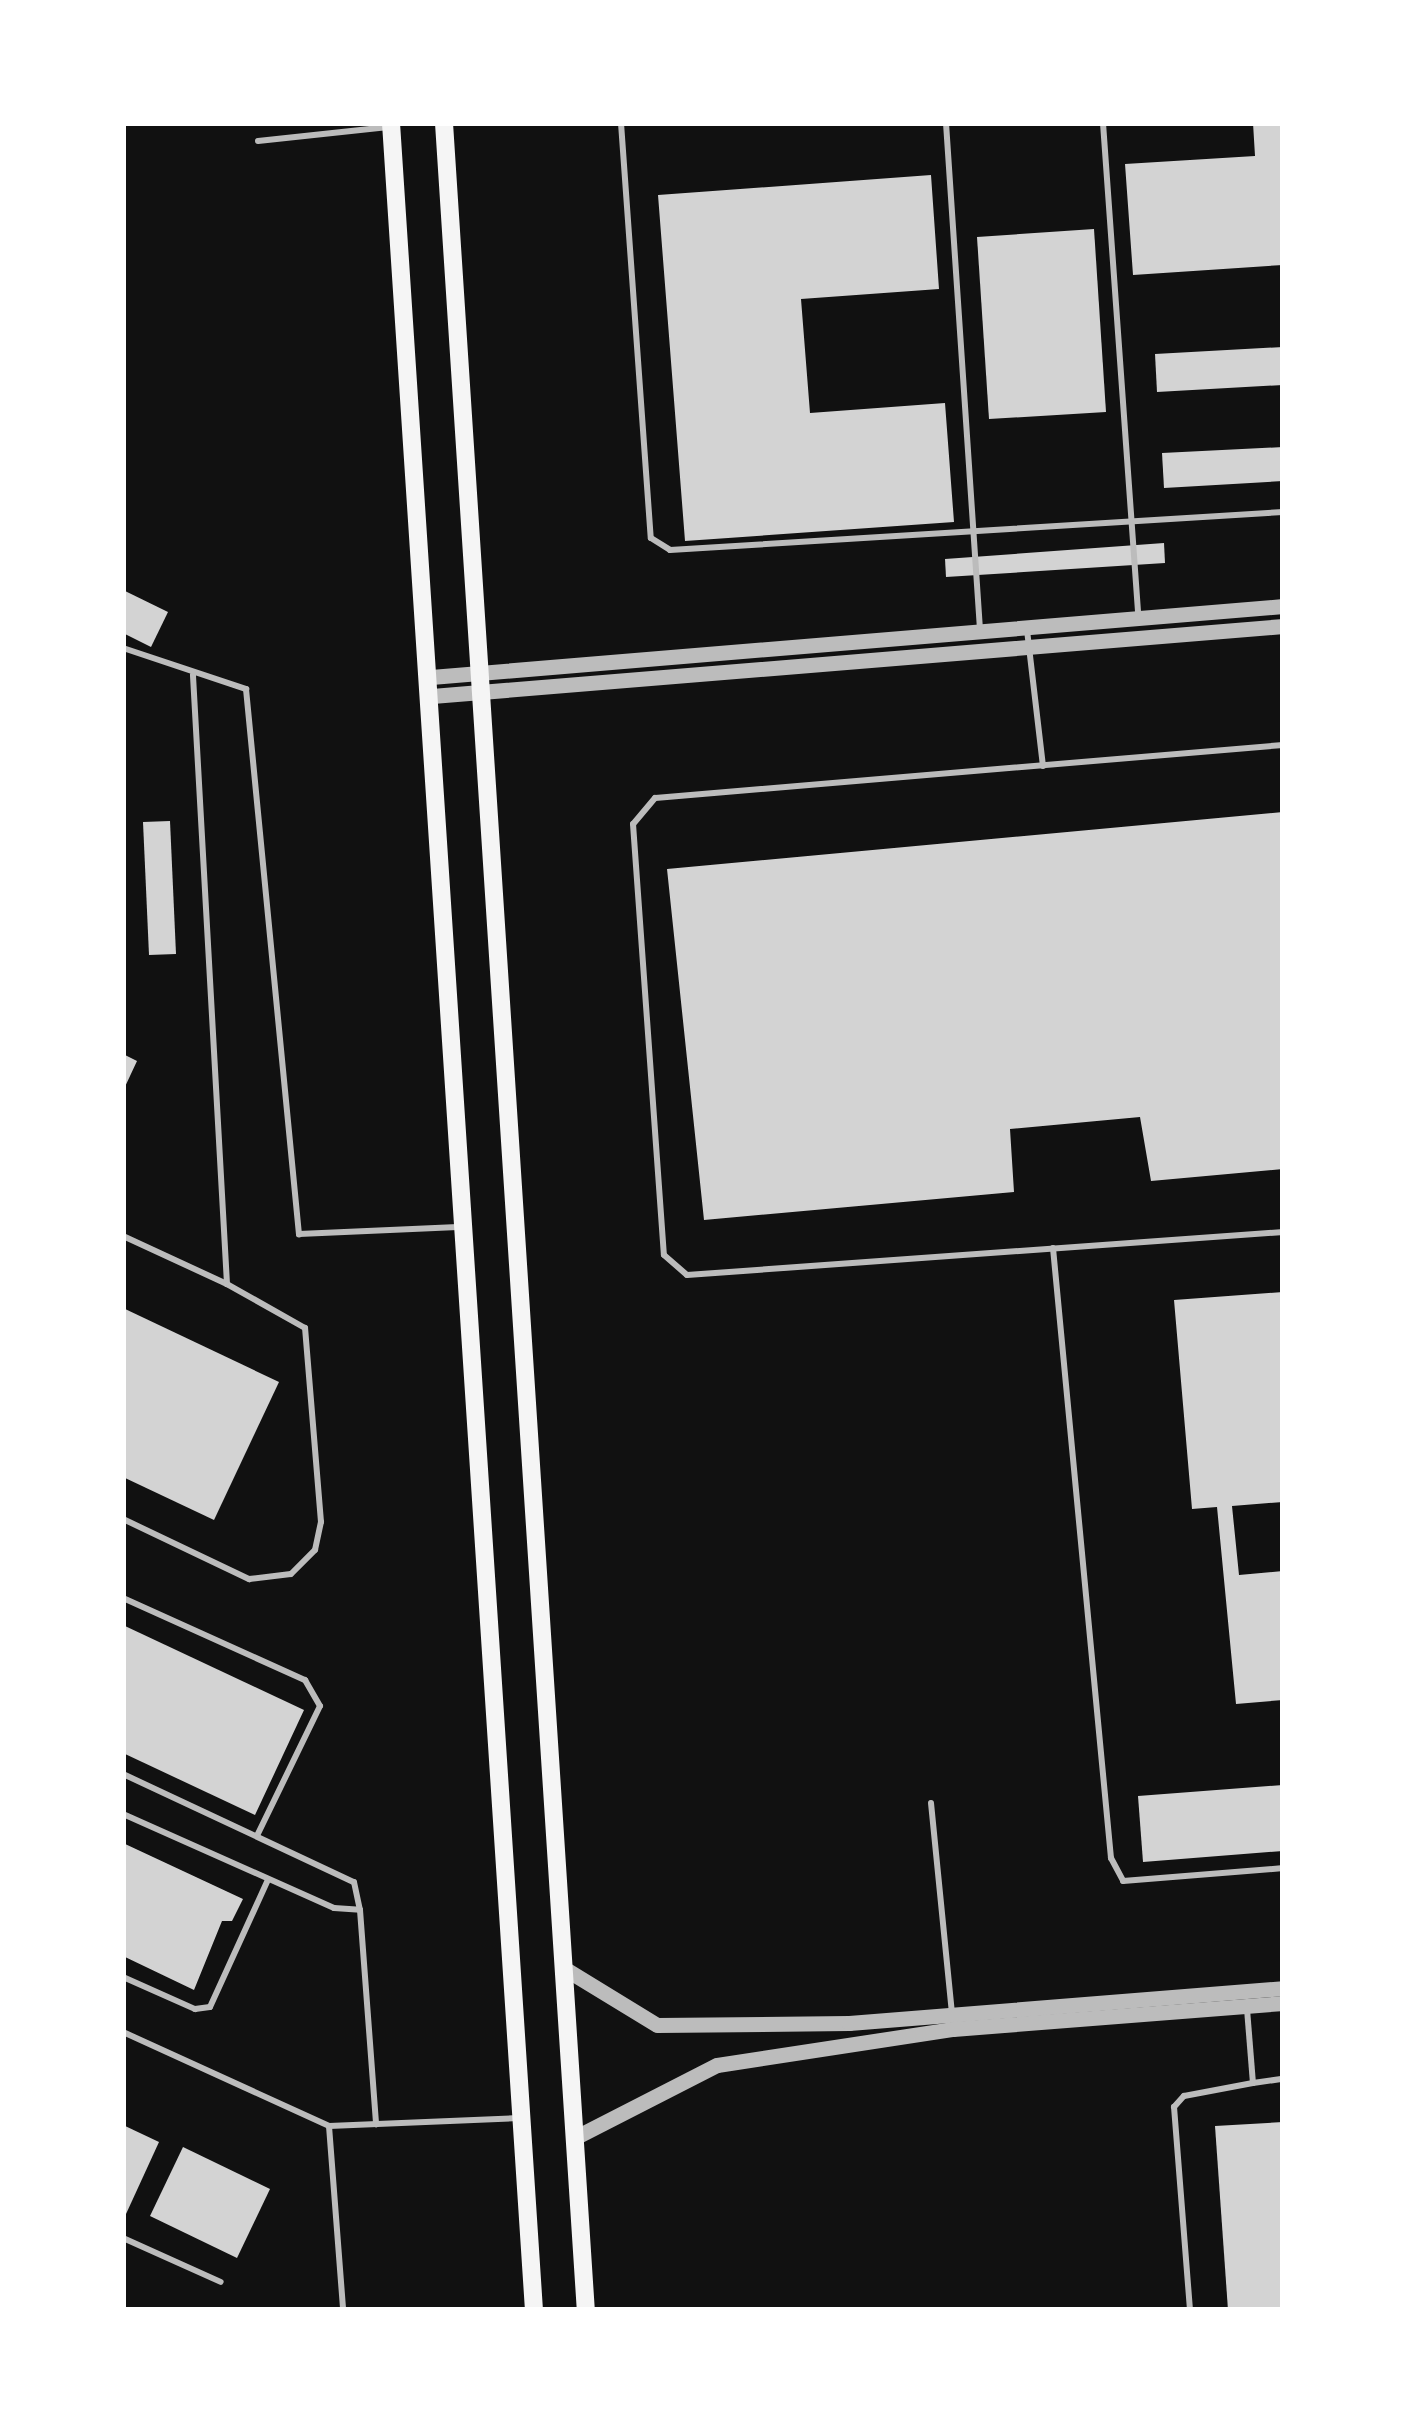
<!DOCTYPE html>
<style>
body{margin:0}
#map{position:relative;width:1406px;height:2433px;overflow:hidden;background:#111;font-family:Literata,serif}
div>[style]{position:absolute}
.building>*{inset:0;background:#d3d3d3}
.service>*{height:6px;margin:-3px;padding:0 3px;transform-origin:3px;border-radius:3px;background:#bcbcbc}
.tertiary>*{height:15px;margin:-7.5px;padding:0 7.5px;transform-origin:7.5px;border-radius:7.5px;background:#bcbcbc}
.primary>*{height:18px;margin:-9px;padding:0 9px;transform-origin:9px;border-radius:9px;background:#f5f5f5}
span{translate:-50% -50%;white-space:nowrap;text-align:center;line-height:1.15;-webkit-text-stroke:12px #fff;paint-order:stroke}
.frame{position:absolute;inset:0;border:126px solid #fff;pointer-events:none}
</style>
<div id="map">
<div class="building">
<div style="clip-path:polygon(1253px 123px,1283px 123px,1283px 265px,1133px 275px,1125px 164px,1255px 156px)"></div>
<div style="clip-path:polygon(931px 175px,939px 289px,801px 299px,810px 413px,945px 403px,954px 522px,685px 541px,658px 195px)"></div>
<div style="clip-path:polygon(1094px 229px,1106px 412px,989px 419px,977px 237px)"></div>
<div style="clip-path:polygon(1283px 347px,1283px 385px,1157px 392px,1155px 354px)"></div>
<div style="clip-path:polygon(1283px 447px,1283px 481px,1164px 488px,1162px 453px)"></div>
<div style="clip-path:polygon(1164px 543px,1165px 563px,946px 577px,945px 559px)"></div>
<div style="clip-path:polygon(123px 590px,168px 612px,151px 647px,123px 633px)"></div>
<div style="clip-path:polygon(1283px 812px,1283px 1169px,1151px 1181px,1140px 1117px,1010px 1129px,1014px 1192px,704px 1220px,667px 869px)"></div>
<div style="clip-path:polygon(170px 821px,176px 954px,149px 955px,143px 822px)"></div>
<div style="clip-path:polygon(123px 1054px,137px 1061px,123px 1091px)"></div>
<div style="clip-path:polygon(1283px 1292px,1283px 1502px,1232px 1506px,1239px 1575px,1283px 1571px,1283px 1700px,1236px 1704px,1217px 1507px,1192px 1509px,1174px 1300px)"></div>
<div style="clip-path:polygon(123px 1308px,279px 1382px,214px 1520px,123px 1477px)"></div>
<div style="clip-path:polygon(125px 1626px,304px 1710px,255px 1815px,123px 1753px)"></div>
<div style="clip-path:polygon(1283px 1785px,1283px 1851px,1143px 1862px,1138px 1796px)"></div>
<div style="clip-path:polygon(123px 1843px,243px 1899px,232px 1921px,222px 1921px,194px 1990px,123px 1956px)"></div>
<div style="clip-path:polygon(1283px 2122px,1283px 2310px,1228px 2310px,1215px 2126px)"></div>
<div style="clip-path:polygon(123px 2125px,159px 2142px,126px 2214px,123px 2212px)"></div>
<div style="clip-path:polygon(183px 2147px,270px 2189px,237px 2258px,150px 2216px)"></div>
</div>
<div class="service">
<div style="left:621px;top:123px;width:416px;rotate:85.9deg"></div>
<div style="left:651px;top:538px;width:22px;rotate:32deg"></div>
<div style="left:670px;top:550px;width:614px;rotate:-3.55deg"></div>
<div style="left:946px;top:123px;width:508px;rotate:86.16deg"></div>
<div style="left:1103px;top:123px;width:493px;rotate:85.9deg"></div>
<div style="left:258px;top:141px;width:131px;rotate:-6.1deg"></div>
<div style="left:1027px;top:630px;width:137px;rotate:83.3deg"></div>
<div style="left:123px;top:648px;width:130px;rotate:18.4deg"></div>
<div style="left:246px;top:689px;width:548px;rotate:84.45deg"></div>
<div style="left:299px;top:1234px;width:159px;rotate:-2.5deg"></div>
<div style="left:1283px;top:745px;width:630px;rotate:175.18deg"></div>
<div style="left:655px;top:798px;width:34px;rotate:130deg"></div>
<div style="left:633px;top:824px;width:432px;rotate:85.9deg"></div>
<div style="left:664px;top:1255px;width:30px;rotate:41deg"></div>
<div style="left:687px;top:1275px;width:598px;rotate:-4.13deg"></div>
<div style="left:123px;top:1236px;width:115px;rotate:24.8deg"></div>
<div style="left:227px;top:1284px;width:610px;rotate:-93.2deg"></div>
<div style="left:1053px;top:1248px;width:613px;rotate:84.57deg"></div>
<div style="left:1111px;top:1858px;width:26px;rotate:62deg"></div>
<div style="left:1123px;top:1881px;width:161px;rotate:-4.6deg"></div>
<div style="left:123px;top:1519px;width:140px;rotate:25.5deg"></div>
<div style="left:249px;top:1579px;width:42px;rotate:-6.8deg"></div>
<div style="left:291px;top:1574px;width:34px;rotate:-45deg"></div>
<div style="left:315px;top:1550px;width:29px;rotate:-78deg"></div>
<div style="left:321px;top:1522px;width:195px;rotate:-94.7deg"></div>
<div style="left:305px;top:1328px;width:90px;rotate:-150.6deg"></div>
<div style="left:123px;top:1598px;width:200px;rotate:24.3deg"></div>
<div style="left:305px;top:1680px;width:30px;rotate:60deg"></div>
<div style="left:320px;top:1706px;width:144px;rotate:115.9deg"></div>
<div style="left:123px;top:1774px;width:255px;rotate:25.1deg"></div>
<div style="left:354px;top:1882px;width:29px;rotate:78deg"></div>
<div style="left:931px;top:1803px;width:212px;rotate:84.3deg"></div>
<div style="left:123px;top:1814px;width:231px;rotate:24deg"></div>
<div style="left:334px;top:1908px;width:26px;rotate:4deg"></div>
<div style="left:360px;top:1910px;width:215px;rotate:85.7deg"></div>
<div style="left:123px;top:1977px;width:79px;rotate:24deg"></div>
<div style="left:195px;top:2009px;width:15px;rotate:-8deg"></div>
<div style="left:210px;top:2007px;width:140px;rotate:-65.5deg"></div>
<div style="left:1247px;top:2009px;width:74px;rotate:85.4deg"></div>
<div style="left:1253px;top:2083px;width:30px;rotate:-8deg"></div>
<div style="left:123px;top:2032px;width:226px;rotate:24.5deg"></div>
<div style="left:329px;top:2126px;width:185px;rotate:85.6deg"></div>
<div style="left:329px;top:2126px;width:189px;rotate:-2.4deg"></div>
<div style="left:123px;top:2238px;width:107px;rotate:24.2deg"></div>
<div style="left:1190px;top:2310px;width:204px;rotate:-94.5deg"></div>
<div style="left:1174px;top:2107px;width:15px;rotate:-48deg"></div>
<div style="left:1184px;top:2096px;width:70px;rotate:-10.7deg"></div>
</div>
<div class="tertiary">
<div style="left:431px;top:677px;width:855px;rotate:-4.76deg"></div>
<div style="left:432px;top:696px;width:854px;rotate:-4.7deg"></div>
<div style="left:562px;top:1967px;width:111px;rotate:31.4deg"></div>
<div style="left:657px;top:2025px;width:192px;rotate:-0.6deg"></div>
<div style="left:849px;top:2023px;width:435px;rotate:-4.6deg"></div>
<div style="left:576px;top:2137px;width:158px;rotate:-27.1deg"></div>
<div style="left:717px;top:2065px;width:239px;rotate:-8.7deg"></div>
<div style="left:953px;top:2029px;width:331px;rotate:-4.5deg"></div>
</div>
<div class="primary">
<div style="left:391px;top:123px;width:2192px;rotate:86.26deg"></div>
<div style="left:444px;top:123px;width:2192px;rotate:86.29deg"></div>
</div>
<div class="frame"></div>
</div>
